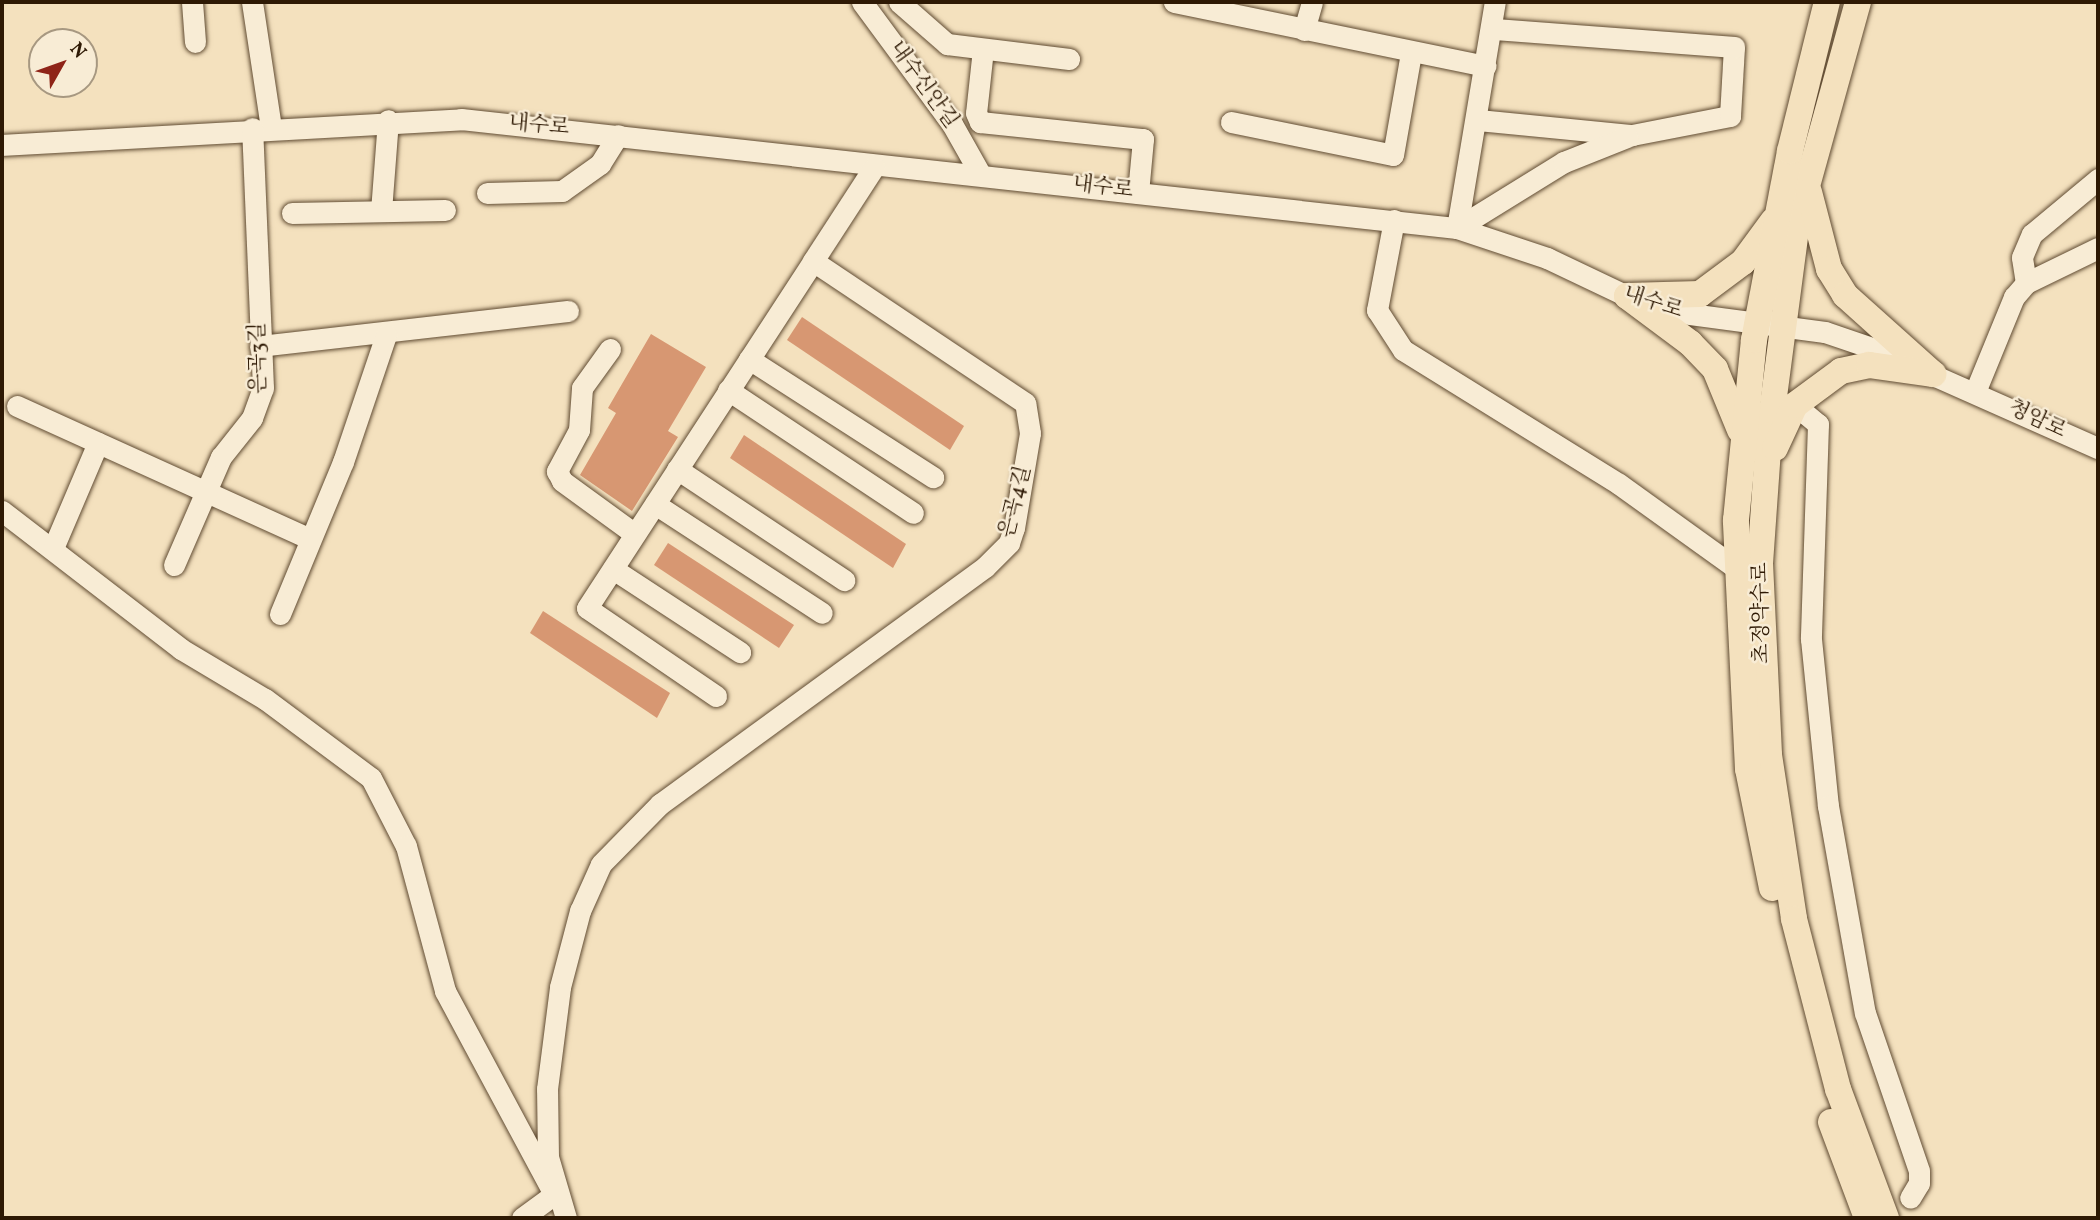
<!DOCTYPE html>
<meta charset="utf-8">
<style>
body{margin:0}
#map{position:relative;width:2100px;height:1220px;overflow:hidden;background:#f4e1be;font-family:Vollkorn,"Noto Serif KR",serif}
div>[style]{position:absolute}
.building>*{inset:0;background:#d79772}
.roads{filter:drop-shadow(0 0 2px #604b32) drop-shadow(0 0 2px #604b32)}
.minor>*{height:21px;margin:-10.5px;padding:0 10.5px;transform-origin:10.5px;border-radius:10.5px;background:#f8ecd5}
.major>*{height:26px;margin:-13px;padding:0 13px;transform-origin:13px;border-radius:13px;background:#f4e1be}
span{translate:-50% -50%;white-space:nowrap;text-align:center;line-height:1.15;-webkit-text-stroke:5px #f8ecd5;paint-order:stroke}
.street-label{font-size:21px;color:#2e1904}
.frame{position:absolute;inset:0;border:4px solid #2e1904;pointer-events:none}
.north{position:absolute;left:28px;top:28px;width:70px;height:70px;box-sizing:border-box;background:#f8ecd5;border:2px solid #a79881;border-radius:50%;rotate:50deg;font-size:19px;font-weight:700;line-height:28px;text-align:center;color:#2e1904}
.north::after{content:'';display:block;margin:auto;width:24px;height:32px;background:#8f2418;clip-path:polygon(50% 0,100% 100%,50% 72%,0 100%)}
</style>
<div id="map">
<div class="building">
<div style="clip-path:polygon(802px 317px,964px 426px,950px 450px,787px 340px)"></div>
<div style="clip-path:polygon(651px 334px,706px 367px,668px 431px,678px 437px,632px 511px,580px 475px,616px 413px,608px 408px)"></div>
<div style="clip-path:polygon(744px 435px,906px 544px,893px 568px,730px 458px)"></div>
<div style="clip-path:polygon(668px 543px,794px 625px,779px 648px,654px 565px)"></div>
<div style="clip-path:polygon(543px 611px,670px 693px,657px 718px,530px 633px)"></div>
</div>
<div class="roads">
<div class="minor">
<div style="left:192px;top:2px;width:40px;rotate:85.7deg"></div>
<div style="left:252px;top:2px;width:126px;rotate:81.4deg"></div>
<div style="left:862px;top:2px;width:152px;rotate:53.6deg"></div>
<div style="left:952px;top:124px;width:55px;rotate:60.6deg"></div>
<div style="left:899px;top:2px;width:64px;rotate:41.2deg"></div>
<div style="left:947px;top:44px;width:123px;rotate:7deg"></div>
<div style="left:1174px;top:2px;width:318px;rotate:11.6deg"></div>
<div style="left:1304px;top:30px;width:29px;rotate:-74deg"></div>
<div style="left:983px;top:49px;width:64px;rotate:96.2deg"></div>
<div style="left:976px;top:113px;width:10px;rotate:66deg"></div>
<div style="left:980px;top:122px;width:164px;rotate:6deg"></div>
<div style="left:1143px;top:139px;width:54px;rotate:95.3deg"></div>
<div style="left:1478px;top:120px;width:155px;rotate:5.6deg"></div>
<div style="left:1632px;top:135px;width:100px;rotate:-11deg"></div>
<div style="left:1730px;top:116px;width:69px;rotate:-86.7deg"></div>
<div style="left:1734px;top:47px;width:243px;rotate:-175.7deg"></div>
<div style="left:1231px;top:122px;width:165px;rotate:11.5deg"></div>
<div style="left:1393px;top:155px;width:104px;rotate:-80deg"></div>
<div style="left:2px;top:145px;width:460px;rotate:-3.2deg"></div>
<div style="left:461px;top:119px;width:1002px;rotate:6.25deg"></div>
<div style="left:1457px;top:228px;width:95px;rotate:18.4deg"></div>
<div style="left:1547px;top:258px;width:89px;rotate:25.4deg"></div>
<div style="left:1627px;top:296px;width:51px;rotate:18.4deg"></div>
<div style="left:1675px;top:312px;width:151px;rotate:7.6deg"></div>
<div style="left:1825px;top:332px;width:50px;rotate:18.8deg"></div>
<div style="left:1872px;top:348px;width:247px;rotate:23.9deg"></div>
<div style="left:487px;top:193px;width:75px;rotate:-1.5deg"></div>
<div style="left:562px;top:191px;width:47px;rotate:-35.4deg"></div>
<div style="left:600px;top:164px;width:34px;rotate:-58deg"></div>
<div style="left:381px;top:211px;width:91px;rotate:-85.6deg"></div>
<div style="left:292px;top:213px;width:153px;rotate:-1.1deg"></div>
<div style="left:1394px;top:220px;width:92px;rotate:100.7deg"></div>
<div style="left:1377px;top:310px;width:48px;rotate:57deg"></div>
<div style="left:1403px;top:350px;width:254px;rotate:31.8deg"></div>
<div style="left:1619px;top:484px;width:144px;rotate:35.7deg"></div>
<div style="left:1457px;top:228px;width:229px;rotate:-80.5deg"></div>
<div style="left:1457px;top:228px;width:126px;rotate:-31.7deg"></div>
<div style="left:1564px;top:162px;width:68px;rotate:-21.6deg"></div>
<div style="left:2026px;top:283px;width:26px;rotate:-99deg"></div>
<div style="left:2022px;top:257px;width:25px;rotate:-67deg"></div>
<div style="left:2032px;top:234px;width:86px;rotate:-39.8deg"></div>
<div style="left:260px;top:346px;width:310px;rotate:-6.5deg"></div>
<div style="left:610px;top:349px;width:48px;rotate:125.7deg"></div>
<div style="left:582px;top:388px;width:42px;rotate:94.1deg"></div>
<div style="left:579px;top:430px;width:47px;rotate:118.2deg"></div>
<div style="left:557px;top:471px;width:11px;rotate:63deg"></div>
<div style="left:562px;top:481px;width:90px;rotate:36deg"></div>
<div style="left:749px;top:359px;width:219px;rotate:32.7deg"></div>
<div style="left:728px;top:390px;width:222px;rotate:33.6deg"></div>
<div style="left:1975px;top:392px;width:103px;rotate:-67.7deg"></div>
<div style="left:2014px;top:297px;width:18px;rotate:-49deg"></div>
<div style="left:2026px;top:283px;width:80px;rotate:-25.9deg"></div>
<div style="left:1795px;top:405px;width:30px;rotate:40deg"></div>
<div style="left:1818px;top:424px;width:215px;rotate:91.9deg"></div>
<div style="left:1811px;top:639px;width:168px;rotate:84.2deg"></div>
<div style="left:1828px;top:806px;width:210px;rotate:79.9deg"></div>
<div style="left:1865px;top:1013px;width:167px;rotate:71.1deg"></div>
<div style="left:1919px;top:1171px;width:12px;rotate:90deg"></div>
<div style="left:1919px;top:1183px;width:17px;rotate:121deg"></div>
<div style="left:17px;top:406px;width:322px;rotate:24.4deg"></div>
<div style="left:677px;top:469px;width:201px;rotate:33.6deg"></div>
<div style="left:655px;top:504px;width:199px;rotate:33.1deg"></div>
<div style="left:2px;top:511px;width:226px;rotate:37.6deg"></div>
<div style="left:181px;top:649px;width:98px;rotate:30.8deg"></div>
<div style="left:265px;top:699px;width:132px;rotate:36.7deg"></div>
<div style="left:371px;top:778px;width:76px;rotate:62.8deg"></div>
<div style="left:406px;top:846px;width:150px;rotate:74.9deg"></div>
<div style="left:445px;top:991px;width:222px;rotate:61.8deg"></div>
<div style="left:54px;top:546px;width:112px;rotate:-66.9deg"></div>
<div style="left:174px;top:565px;width:118px;rotate:-66.5deg"></div>
<div style="left:221px;top:457px;width:50px;rotate:-51.5deg"></div>
<div style="left:252px;top:418px;width:32px;rotate:-70deg"></div>
<div style="left:263px;top:388px;width:260px;rotate:-92.4deg"></div>
<div style="left:613px;top:569px;width:152px;rotate:33.2deg"></div>
<div style="left:280px;top:614px;width:165px;rotate:-67.5deg"></div>
<div style="left:343px;top:462px;width:134px;rotate:-71.3deg"></div>
<div style="left:716px;top:696px;width:156px;rotate:-145.7deg"></div>
<div style="left:587px;top:608px;width:414px;rotate:-56.9deg"></div>
<div style="left:522px;top:1218px;width:42px;rotate:-36.3deg"></div>
<div style="left:566px;top:1218px;width:64px;rotate:-106.4deg"></div>
<div style="left:548px;top:1157px;width:68px;rotate:-90.8deg"></div>
<div style="left:547px;top:1089px;width:103px;rotate:-82.7deg"></div>
<div style="left:560px;top:987px;width:79px;rotate:-75.3deg"></div>
<div style="left:580px;top:911px;width:51px;rotate:-65.9deg"></div>
<div style="left:601px;top:864px;width:84px;rotate:-45.5deg"></div>
<div style="left:660px;top:804px;width:402px;rotate:-36.1deg"></div>
<div style="left:985px;top:567px;width:34px;rotate:-45deg"></div>
<div style="left:1009px;top:543px;width:16px;rotate:-72deg"></div>
<div style="left:1014px;top:528px;width:96px;rotate:-80.4deg"></div>
<div style="left:1030px;top:433px;width:30px;rotate:-99deg"></div>
<div style="left:1025px;top:403px;width:255px;rotate:-146.2deg"></div>
<div style="left:813px;top:261px;width:112px;rotate:-57deg"></div>
</div>
<div class="major">
<div style="left:1858px;top:2px;width:228px;rotate:105.5deg"></div>
<div style="left:1797px;top:222px;width:215px;rotate:97.5deg"></div>
<div style="left:1769px;top:435px;width:128px;rotate:94deg"></div>
<div style="left:1760px;top:563px;width:192px;rotate:87.3deg"></div>
<div style="left:1769px;top:755px;width:166px;rotate:81.3deg"></div>
<div style="left:1794px;top:919px;width:176px;rotate:75.5deg"></div>
<div style="left:1838px;top:1089px;width:138px;rotate:69.6deg"></div>
<div style="left:1809px;top:192px;width:80px;rotate:75.4deg"></div>
<div style="left:1829px;top:269px;width:31px;rotate:58deg"></div>
<div style="left:1845px;top:295px;width:118px;rotate:41.9deg"></div>
<div style="left:1627px;top:296px;width:79px;rotate:36.7deg"></div>
<div style="left:1690px;top:343px;width:36px;rotate:46deg"></div>
<div style="left:1715px;top:369px;width:66px;rotate:67.7deg"></div>
<div style="left:1627px;top:296px;width:73px;rotate:-1.6deg"></div>
<div style="left:1700px;top:294px;width:54px;rotate:-36.7deg"></div>
<div style="left:1743px;top:262px;width:51px;rotate:-53.8deg"></div>
<div style="left:1775px;top:448px;width:47px;rotate:-65.1deg"></div>
<div style="left:1795px;top:405px;width:57px;rotate:-36.5deg"></div>
<div style="left:1841px;top:371px;width:29px;rotate:-12deg"></div>
<div style="left:1869px;top:365px;width:65px;rotate:8deg"></div>
<div style="left:1772px;top:888px;width:121px;rotate:-101.4deg"></div>
<div style="left:1748px;top:769px;width:249px;rotate:-92.8deg"></div>
<div style="left:1736px;top:520px;width:181px;rotate:-84.3deg"></div>
<div style="left:1754px;top:340px;width:192px;rotate:-79.2deg"></div>
<div style="left:1790px;top:151px;width:154px;rotate:-76.1deg"></div>
<div style="left:1831px;top:1122px;width:103px;rotate:69.4deg"></div>
</div>
</div>
<div class="street-label">
<span style="left:923px;top:85px;rotate:54deg">내수신안길</span>
<span style="left:539px;top:126px;rotate:5deg">내수로</span>
<span style="left:1103px;top:188px;rotate:7deg">내수로</span>
<span style="left:1653px;top:303px;rotate:18deg">내수로</span>
<span style="left:259px;top:358px;rotate:-91deg">은곡3길</span>
<span style="left:2037px;top:420px;rotate:25deg">청암로</span>
<span style="left:1016px;top:502px;rotate:-76deg">은곡4길</span>
<span style="left:1762px;top:613px;rotate:-91deg">초정약수로</span>
</div>
<div class="frame"></div>
<div class="north">N</div>
</div>
